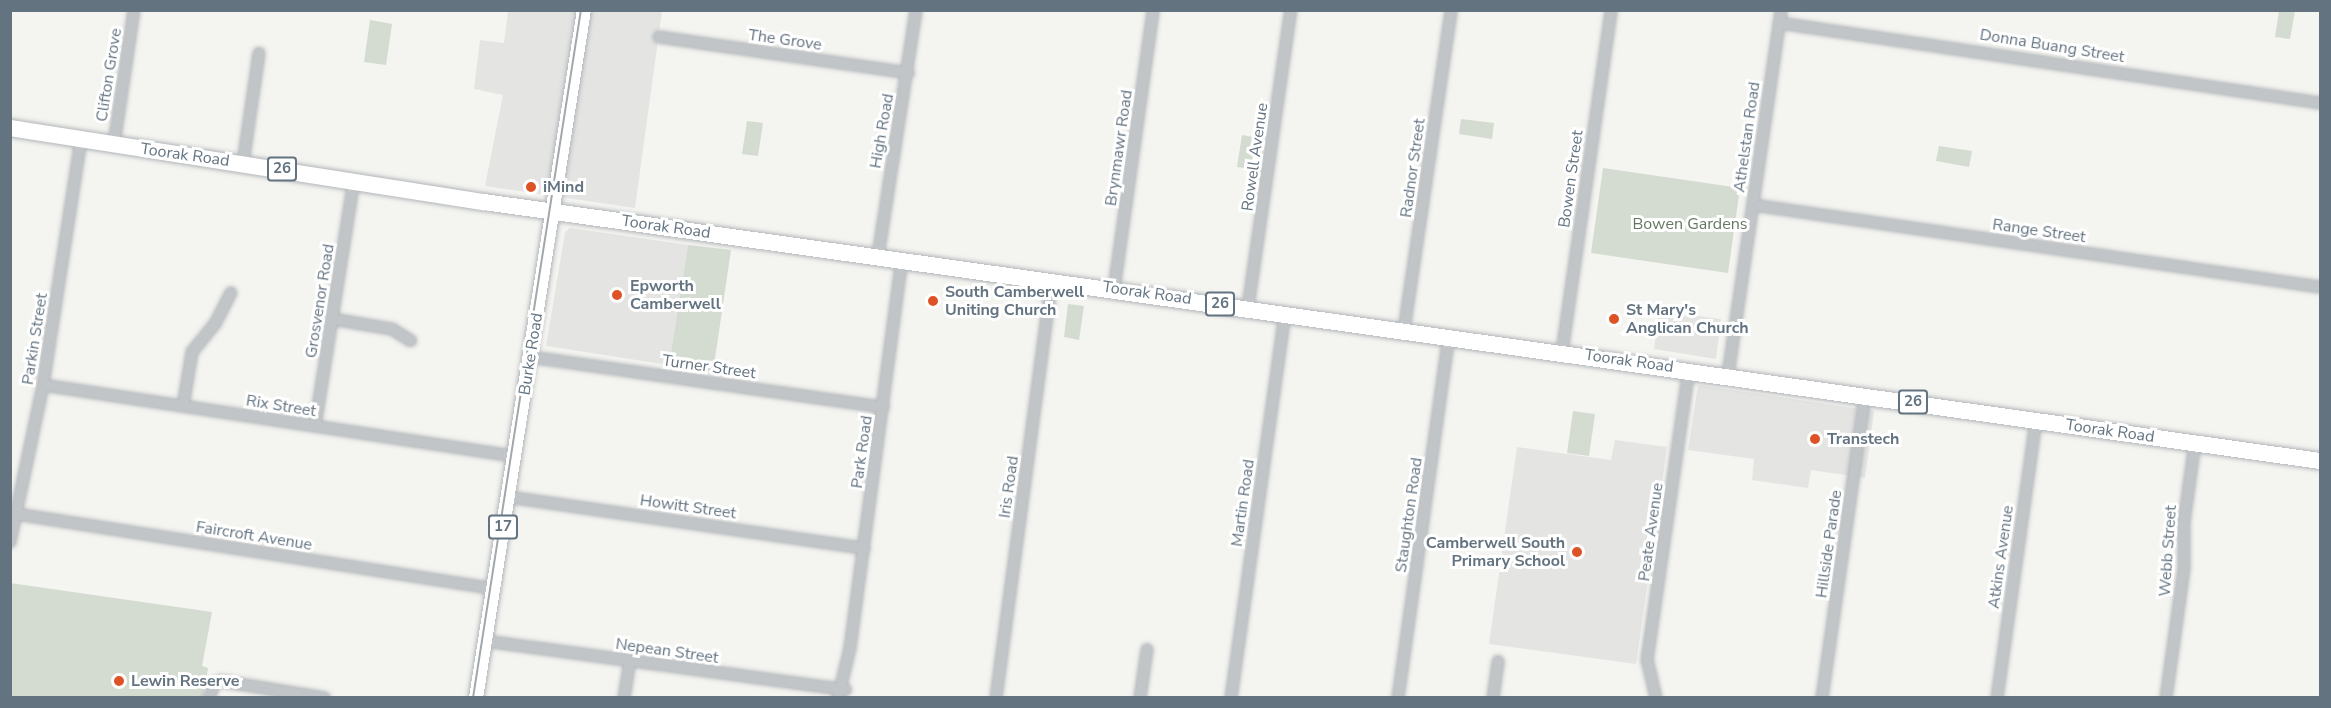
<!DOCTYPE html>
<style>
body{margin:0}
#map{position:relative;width:2331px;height:708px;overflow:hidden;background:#f4f4f0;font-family:"Nunito Sans",sans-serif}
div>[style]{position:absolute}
.built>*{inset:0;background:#e4e5e3}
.green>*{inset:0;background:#d4dbd1}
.roads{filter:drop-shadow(0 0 2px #b2b6ba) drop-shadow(0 0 2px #b2b6ba)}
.minor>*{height:10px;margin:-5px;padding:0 5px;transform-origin:5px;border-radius:5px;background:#c1c5c8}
.major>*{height:14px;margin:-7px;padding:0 7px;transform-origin:7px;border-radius:7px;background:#fff}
.highway>*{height:16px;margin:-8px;padding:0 8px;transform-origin:8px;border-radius:8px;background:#fff}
.tram>*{height:1.5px;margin:-0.75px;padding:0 0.75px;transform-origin:0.75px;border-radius:0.75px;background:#a2a7ac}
.dots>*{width:16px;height:16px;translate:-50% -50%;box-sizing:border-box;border:3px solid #fff;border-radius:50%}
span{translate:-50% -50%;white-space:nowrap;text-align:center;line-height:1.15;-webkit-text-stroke:6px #fff;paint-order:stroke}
.shield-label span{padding:2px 4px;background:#fff;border:2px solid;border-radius:4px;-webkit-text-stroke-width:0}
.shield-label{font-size:15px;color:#637380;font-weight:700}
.street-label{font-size:16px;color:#637380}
.poi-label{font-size:16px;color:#637380;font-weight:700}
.left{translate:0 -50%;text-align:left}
.right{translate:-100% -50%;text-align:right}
.park-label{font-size:16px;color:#667762}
.frame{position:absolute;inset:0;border:12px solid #637380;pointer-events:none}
</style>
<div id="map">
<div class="built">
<div style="clip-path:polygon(508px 11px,662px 11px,635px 208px,485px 186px,503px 95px,474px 89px,480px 40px,504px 43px)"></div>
<div style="clip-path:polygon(570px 228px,688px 245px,669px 365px,546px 346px,565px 232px)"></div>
<div style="clip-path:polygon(1659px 311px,1721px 319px,1716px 359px,1654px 349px)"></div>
<div style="clip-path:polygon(1698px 385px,1874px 411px,1865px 478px,1811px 470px,1808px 488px,1752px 480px,1754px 459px,1688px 450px)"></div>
<div style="clip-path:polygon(1615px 440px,1667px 447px,1636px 664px,1489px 644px,1517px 447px,1611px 460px)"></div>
</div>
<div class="green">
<div style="clip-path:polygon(2279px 11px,2295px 11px,2290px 39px,2275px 37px)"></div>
<div style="clip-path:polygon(370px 20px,392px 24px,386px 65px,364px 62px)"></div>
<div style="clip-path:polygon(1461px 119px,1494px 123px,1492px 139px,1459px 134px)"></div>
<div style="clip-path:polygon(747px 121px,763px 123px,758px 156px,742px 154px)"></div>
<div style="clip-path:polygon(1242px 135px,1258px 138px,1253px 169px,1237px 167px)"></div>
<div style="clip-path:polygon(1939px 146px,1972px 151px,1969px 167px,1936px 161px)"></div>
<div style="clip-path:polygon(1603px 168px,1740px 188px,1728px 273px,1591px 253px)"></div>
<div style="clip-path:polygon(688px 245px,731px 250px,713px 372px,669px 365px)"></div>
<div style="clip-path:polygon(1068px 304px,1084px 306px,1079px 340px,1064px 337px)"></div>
<div style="clip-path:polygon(1573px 411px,1595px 414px,1589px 456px,1567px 453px)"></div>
<div style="clip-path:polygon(10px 583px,212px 612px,202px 666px,208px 668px,203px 697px,11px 697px)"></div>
</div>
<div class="roads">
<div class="minor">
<div style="left:1779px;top:23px;width:547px;rotate:8.41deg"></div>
<div style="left:659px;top:37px;width:252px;rotate:8.2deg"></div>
<div style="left:114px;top:144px;width:135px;rotate:-81.5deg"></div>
<div style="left:243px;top:163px;width:111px;rotate:-81.7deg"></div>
<div style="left:1753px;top:205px;width:573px;rotate:8.23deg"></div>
<div style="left:878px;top:256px;width:249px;rotate:-81.2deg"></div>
<div style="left:1114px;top:289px;width:282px;rotate:-82deg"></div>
<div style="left:1248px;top:307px;width:300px;rotate:-81.8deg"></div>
<div style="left:332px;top:319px;width:61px;rotate:9.5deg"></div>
<div style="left:392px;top:329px;width:22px;rotate:32deg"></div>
<div style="left:1404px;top:330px;width:323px;rotate:-81.6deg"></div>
<div style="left:1562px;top:352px;width:345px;rotate:-81.8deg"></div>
<div style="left:530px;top:357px;width:357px;rotate:8.1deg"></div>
<div style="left:1728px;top:375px;width:369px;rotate:-81.7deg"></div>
<div style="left:43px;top:385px;width:476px;rotate:8.6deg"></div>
<div style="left:183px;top:406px;width:55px;rotate:-80.5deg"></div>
<div style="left:192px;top:352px;width:36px;rotate:-51deg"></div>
<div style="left:215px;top:324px;width:35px;rotate:-63deg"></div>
<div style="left:315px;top:426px;width:248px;rotate:-81deg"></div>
<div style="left:508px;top:497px;width:360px;rotate:8.2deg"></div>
<div style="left:10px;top:513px;width:489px;rotate:8.9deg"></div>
<div style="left:10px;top:542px;width:160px;rotate:-78.1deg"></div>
<div style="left:43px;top:385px;width:249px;rotate:-81.2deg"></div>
<div style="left:485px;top:641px;width:364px;rotate:7.7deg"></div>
<div style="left:209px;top:698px;width:15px;rotate:-70deg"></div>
<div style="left:214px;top:684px;width:8px;rotate:-23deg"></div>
<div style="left:221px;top:681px;width:105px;rotate:9.3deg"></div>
<div style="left:624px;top:698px;width:38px;rotate:-81deg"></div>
<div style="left:838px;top:698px;width:51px;rotate:-76.5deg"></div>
<div style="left:850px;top:648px;width:391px;rotate:-82.4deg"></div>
<div style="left:996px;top:698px;width:422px;rotate:-82.4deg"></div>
<div style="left:1140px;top:698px;width:49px;rotate:-81.7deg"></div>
<div style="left:1231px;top:698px;width:389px;rotate:-82deg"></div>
<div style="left:1398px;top:698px;width:366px;rotate:-82deg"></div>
<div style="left:1493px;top:698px;width:37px;rotate:-82deg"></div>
<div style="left:1656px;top:698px;width:39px;rotate:-103deg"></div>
<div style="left:1647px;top:660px;width:293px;rotate:-81.8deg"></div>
<div style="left:1822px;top:698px;width:306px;rotate:-81.9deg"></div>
<div style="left:1997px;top:698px;width:281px;rotate:-82deg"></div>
<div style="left:2166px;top:698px;width:130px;rotate:-82.1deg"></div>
<div style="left:2184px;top:569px;width:47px;rotate:-90deg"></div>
<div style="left:2184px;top:522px;width:80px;rotate:-82.1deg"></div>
</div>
<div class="major">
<div style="left:476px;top:698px;width:696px;rotate:-81.08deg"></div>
</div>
<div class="highway">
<div style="left:10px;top:128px;width:480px;rotate:8.9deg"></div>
<div style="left:484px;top:202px;width:1854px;rotate:8.03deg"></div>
</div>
</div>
<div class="tram">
<div style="left:473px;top:698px;width:696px;rotate:-81.08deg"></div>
</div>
<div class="dots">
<div style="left:531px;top:187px;background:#dd5326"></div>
<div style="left:617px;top:295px;background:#dd5326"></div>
<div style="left:933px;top:301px;background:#dd5326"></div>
<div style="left:1614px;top:319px;background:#dd5326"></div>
<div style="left:1815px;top:439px;background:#dd5326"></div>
<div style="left:1577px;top:552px;background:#dd5326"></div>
<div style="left:119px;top:681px;background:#dd5326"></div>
</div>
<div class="shield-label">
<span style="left:282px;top:169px">26</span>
<span style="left:1220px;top:304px">26</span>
<span style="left:1913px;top:402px">26</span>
<span style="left:503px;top:527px">17</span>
</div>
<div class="street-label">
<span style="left:785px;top:40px;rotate:8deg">The Grove</span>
<span style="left:2052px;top:46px;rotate:9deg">Donna Buang Street</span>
<span style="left:109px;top:75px;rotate:-81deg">Clifton Grove</span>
<span style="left:882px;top:131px;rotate:-80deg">High Road</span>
<span style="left:1747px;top:137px;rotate:-82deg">Athelstan Road</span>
<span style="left:1119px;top:148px;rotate:-82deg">Brynmawr Road</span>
<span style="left:185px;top:155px;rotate:8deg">Toorak Road</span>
<span style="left:1255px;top:157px;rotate:-82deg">Rowell Avenue</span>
<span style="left:1413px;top:168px;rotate:-82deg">Radnor Street</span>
<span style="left:1571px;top:179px;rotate:-82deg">Bowen Street</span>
<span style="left:666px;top:227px;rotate:8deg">Toorak Road</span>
<span style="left:2039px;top:231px;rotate:8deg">Range Street</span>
<span style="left:1147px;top:293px;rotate:8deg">Toorak Road</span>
<span style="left:320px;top:301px;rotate:-81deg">Grosvenor Road</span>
<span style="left:35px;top:339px;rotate:-81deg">Parkin Street</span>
<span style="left:531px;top:354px;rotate:-81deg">Burke Road</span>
<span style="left:1629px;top:361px;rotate:8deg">Toorak Road</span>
<span style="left:709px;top:367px;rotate:8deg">Turner Street</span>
<span style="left:281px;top:406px;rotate:9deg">Rix Street</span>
<span style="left:2110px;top:431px;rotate:8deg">Toorak Road</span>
<span style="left:862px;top:452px;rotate:-82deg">Park Road</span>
<span style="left:1009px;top:487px;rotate:-82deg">Iris Road</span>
<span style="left:1243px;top:503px;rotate:-82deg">Martin Road</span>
<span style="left:688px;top:507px;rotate:8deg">Howitt Street</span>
<span style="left:1409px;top:515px;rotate:-82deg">Staughton Road</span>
<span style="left:1651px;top:532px;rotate:-82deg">Peate Avenue</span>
<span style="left:254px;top:536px;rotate:9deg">Faircroft Avenue</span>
<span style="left:1829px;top:544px;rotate:-82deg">Hillside Parade</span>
<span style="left:2168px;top:551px;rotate:-86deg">Webb Street</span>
<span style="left:2001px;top:557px;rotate:-82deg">Atkins Avenue</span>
<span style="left:667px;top:651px;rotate:8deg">Nepean Street</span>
</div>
<div class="poi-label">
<span class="left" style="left:543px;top:187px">iMind</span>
<span class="left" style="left:630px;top:295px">Epworth<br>Camberwell</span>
<span class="left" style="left:945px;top:301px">South Camberwell<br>Uniting Church</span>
<span class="left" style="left:1626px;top:319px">St Mary's<br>Anglican Church</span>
<span class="left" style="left:1827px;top:439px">Transtech</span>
<span class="right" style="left:1565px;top:552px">Camberwell South<br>Primary School</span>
<span class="left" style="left:131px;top:681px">Lewin Reserve</span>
</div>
<div class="park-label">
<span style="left:1690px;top:224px">Bowen Gardens</span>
</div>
<div class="frame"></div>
</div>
